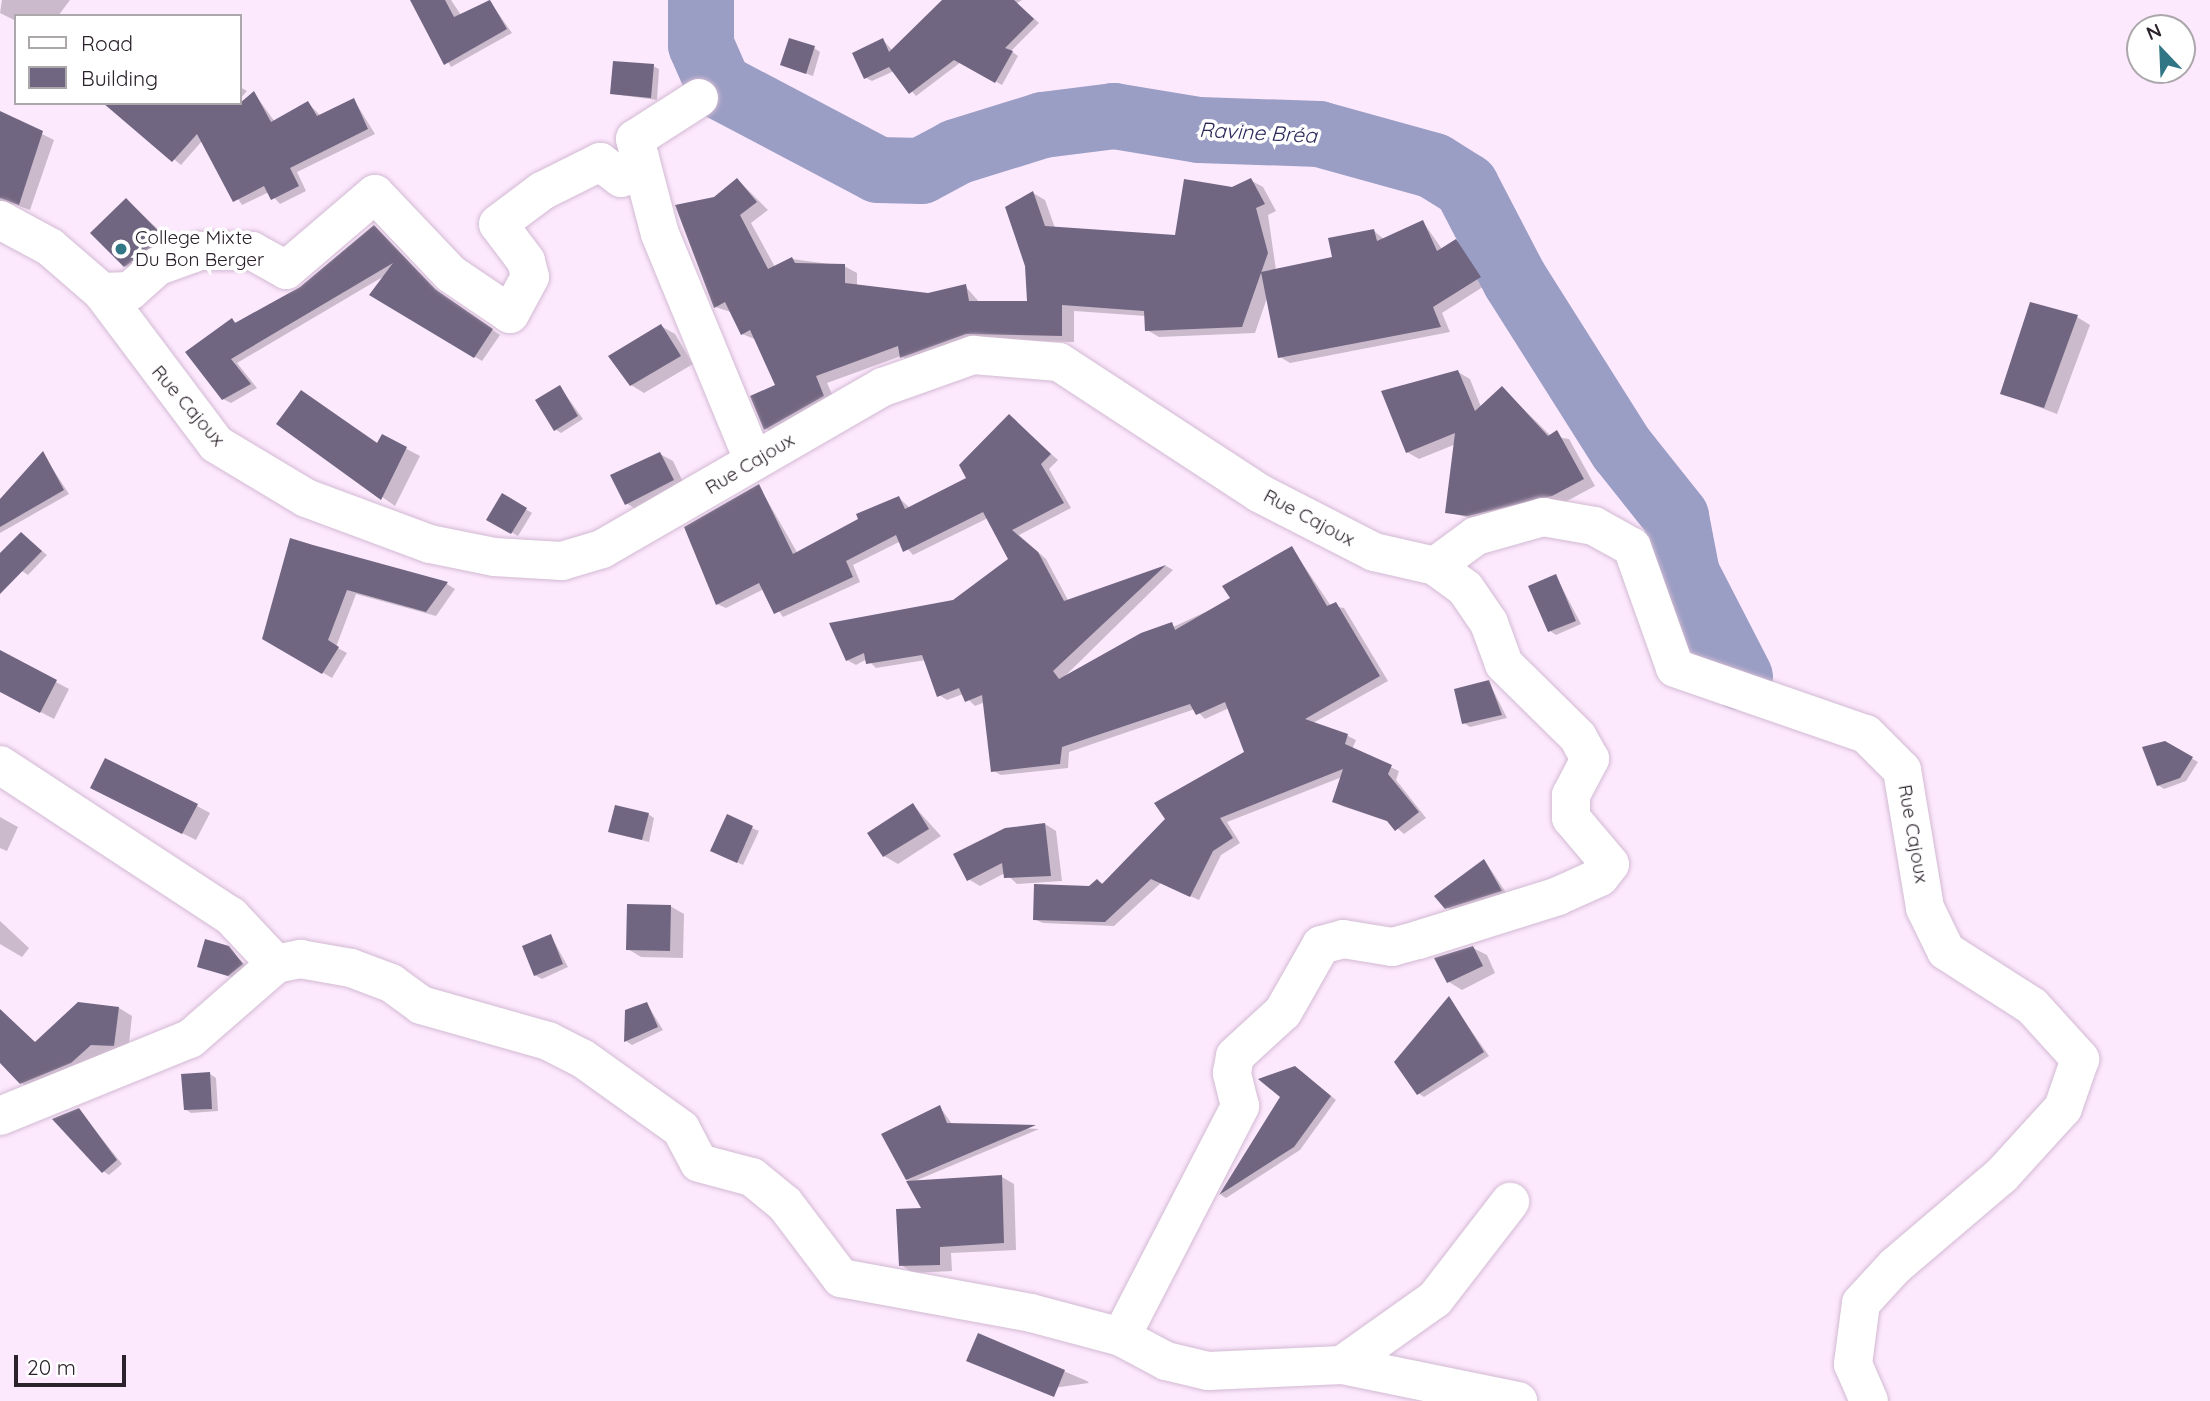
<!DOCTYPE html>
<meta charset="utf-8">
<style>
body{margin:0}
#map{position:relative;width:2210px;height:1401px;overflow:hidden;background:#fde9fe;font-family:Quicksand,sans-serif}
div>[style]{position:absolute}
.shadow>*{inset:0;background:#0003}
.river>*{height:66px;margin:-33px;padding:0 33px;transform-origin:33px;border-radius:33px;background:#9b9ec4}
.building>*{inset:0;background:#716681}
.roads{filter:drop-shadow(0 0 2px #d2bad3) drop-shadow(0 0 2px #d2bad3)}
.minor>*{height:38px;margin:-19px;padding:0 19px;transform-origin:19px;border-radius:19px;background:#fff}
.dots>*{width:19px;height:19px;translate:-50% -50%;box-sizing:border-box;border:4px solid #fff;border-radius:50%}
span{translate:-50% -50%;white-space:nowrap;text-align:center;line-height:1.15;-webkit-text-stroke:7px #fff;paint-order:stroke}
.poi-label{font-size:19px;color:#2c222c}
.left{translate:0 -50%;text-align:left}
.street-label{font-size:19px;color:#2c222c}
.water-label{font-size:21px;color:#2a295a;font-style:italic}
.legend{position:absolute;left:14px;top:14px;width:228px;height:91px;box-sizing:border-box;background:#fff;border:2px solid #aba7ab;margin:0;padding:9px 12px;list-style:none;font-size:21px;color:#2c222c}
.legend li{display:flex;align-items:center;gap:14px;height:35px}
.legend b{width:35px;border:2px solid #aba7ab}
.north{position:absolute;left:2126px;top:14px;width:70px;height:70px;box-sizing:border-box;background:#fff;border:2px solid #aba7ab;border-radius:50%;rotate:337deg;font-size:19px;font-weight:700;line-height:28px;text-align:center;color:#2c222c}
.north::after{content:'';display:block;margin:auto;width:24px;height:32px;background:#317685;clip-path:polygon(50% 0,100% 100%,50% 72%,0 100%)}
.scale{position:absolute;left:14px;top:1355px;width:112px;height:32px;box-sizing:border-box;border:4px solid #2c222c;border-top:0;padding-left:9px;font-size:21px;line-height:24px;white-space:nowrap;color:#2c222c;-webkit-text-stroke:5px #fff;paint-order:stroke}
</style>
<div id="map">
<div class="shadow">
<div style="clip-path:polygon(2px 0,70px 0,58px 16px,16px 16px,16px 21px,0 13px)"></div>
<div style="clip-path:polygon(412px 0,451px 0,461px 15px,489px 0,512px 33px,451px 67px)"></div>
<div style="clip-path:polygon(945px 0,1022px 0,1017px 3px,1039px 23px,1011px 51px,1018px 56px,1002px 85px,961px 62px,916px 96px,894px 71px,872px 81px,866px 78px,883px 40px,893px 51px)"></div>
<div style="clip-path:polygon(814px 48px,820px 52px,813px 76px,782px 65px)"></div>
<div style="clip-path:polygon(653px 66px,659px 69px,657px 100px,612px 94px)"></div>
<div style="clip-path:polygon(240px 87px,247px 91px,240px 99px)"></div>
<div style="clip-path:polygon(254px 93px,275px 122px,308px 103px,321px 116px,354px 100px,375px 134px,297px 172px,306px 191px,280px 204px,269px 192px,242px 205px,202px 141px,181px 165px,113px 109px,240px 103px)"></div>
<div style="clip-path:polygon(0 113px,54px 140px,30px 210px,13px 204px,0 209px)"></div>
<div style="clip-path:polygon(738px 180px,768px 210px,751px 223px,775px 267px,792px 259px,844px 266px,857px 273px,857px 286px,928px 295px,965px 286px,980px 303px,1029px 303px,1033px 193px,1045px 200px,1055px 228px,1177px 237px,1250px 180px,1263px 187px,1276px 211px,1268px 215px,1276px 270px,1334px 258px,1374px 231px,1385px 240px,1423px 222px,1442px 249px,1456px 241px,1466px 247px,1489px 283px,1442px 313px,1450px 332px,1290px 363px,1280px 357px,1268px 295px,1255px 333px,1159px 337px,1147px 330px,1146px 316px,1074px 311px,1074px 342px,980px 340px,914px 364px,901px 356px,827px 383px,836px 403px,778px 436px,766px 429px,778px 386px,757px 340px,742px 334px,731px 312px,715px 307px,715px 198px)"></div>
<div style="clip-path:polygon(127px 200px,178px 248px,138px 274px,125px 266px)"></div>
<div style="clip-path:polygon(374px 227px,443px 296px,500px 335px,482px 361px,372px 295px,386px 275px,237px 363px,257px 388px,231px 403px,223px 399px,232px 320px,238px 324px,301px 288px)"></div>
<div style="clip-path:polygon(2077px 317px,2090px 325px,2057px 414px,2002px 393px)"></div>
<div style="clip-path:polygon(661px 326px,675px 334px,693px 364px,644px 393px,631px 385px)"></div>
<div style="clip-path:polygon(1458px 372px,1470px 379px,1481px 407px,1502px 388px,1551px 436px,1569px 439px,1595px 486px,1565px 502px,1481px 521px,1447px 512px,1456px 444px,1419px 459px,1407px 452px)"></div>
<div style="clip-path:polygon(560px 387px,583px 419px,561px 433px,555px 429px)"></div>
<div style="clip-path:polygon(301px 392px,379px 444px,382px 436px,420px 456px,395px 506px,278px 424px)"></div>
<div style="clip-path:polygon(1009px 416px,1058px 460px,1049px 469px,1071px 508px,1019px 535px,1046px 559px,1069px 602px,1166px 566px,1173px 570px,1062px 679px,1233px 599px,1292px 548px,1331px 606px,1344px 608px,1388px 681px,1313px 723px,1348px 736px,1356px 740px,1352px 749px,1399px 771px,1396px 780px,1426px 818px,1404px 834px,1390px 822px,1342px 806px,1334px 801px,1342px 777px,1227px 822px,1240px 843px,1221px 855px,1199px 900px,1161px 883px,1114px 926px,1043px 923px,1034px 919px,1098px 881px,1104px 884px,1246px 753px,1229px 708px,1205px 719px,1195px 709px,1069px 752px,1068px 768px,1001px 775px,992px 770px,985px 702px,975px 706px,963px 694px,947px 700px,939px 695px,926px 660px,876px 668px,867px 659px,856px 665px,847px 660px,953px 601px,1010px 559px,988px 518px,913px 555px,901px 541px,853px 565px,860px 582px,783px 617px,764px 589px,726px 608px,717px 604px,759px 486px,798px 554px,899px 498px,910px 508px,968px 478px)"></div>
<div style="clip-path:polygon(43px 454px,69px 494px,0 533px,0 501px)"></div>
<div style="clip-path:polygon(660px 454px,673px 461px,686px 488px,639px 511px,626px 503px)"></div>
<div style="clip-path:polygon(502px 495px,532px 513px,518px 536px,488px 519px)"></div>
<div style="clip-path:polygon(21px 534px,47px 555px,28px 575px,22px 571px)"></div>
<div style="clip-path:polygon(291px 540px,447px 584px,455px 589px,436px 616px,356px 594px,336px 647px,347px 653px,332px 678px,264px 638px)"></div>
<div style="clip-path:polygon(1556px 576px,1581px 624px,1556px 635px,1550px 631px)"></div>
<div style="clip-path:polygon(0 652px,69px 689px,54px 719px,0 691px)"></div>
<div style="clip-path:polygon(1489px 682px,1507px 718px,1470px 727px,1464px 723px)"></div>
<div style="clip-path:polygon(2165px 743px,2198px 762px,2186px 781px,2164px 789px,2158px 785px)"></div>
<div style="clip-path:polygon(106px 795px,197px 806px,210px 813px,196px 840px)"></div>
<div style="clip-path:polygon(913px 805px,941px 836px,898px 864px,884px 856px)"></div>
<div style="clip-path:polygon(648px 814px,654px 818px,649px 842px,610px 832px)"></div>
<div style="clip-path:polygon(0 817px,18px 827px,7px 851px,0 848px)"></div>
<div style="clip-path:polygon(727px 817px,759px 831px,743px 865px,719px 854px)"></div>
<div style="clip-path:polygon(1045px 824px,1056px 831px,1062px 881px,1017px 884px,1005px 873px,980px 886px,968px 879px)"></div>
<div style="clip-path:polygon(1485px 861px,1507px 894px,1453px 911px,1446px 907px)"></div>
<div style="clip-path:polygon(670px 906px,684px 914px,683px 958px,641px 957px,628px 949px)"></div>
<div style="clip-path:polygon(0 921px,29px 948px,22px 957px,0 944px)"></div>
<div style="clip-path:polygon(551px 936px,568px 967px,542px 979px,535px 975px)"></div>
<div style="clip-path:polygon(228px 947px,248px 968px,236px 979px,199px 966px)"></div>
<div style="clip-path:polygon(1473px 948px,1487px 955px,1495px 973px,1462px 990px,1449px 982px)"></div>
<div style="clip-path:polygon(1449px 999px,1489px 1056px,1424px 1097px,1418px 1093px)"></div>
<div style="clip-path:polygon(647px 1004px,663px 1030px,632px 1045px,626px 1041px,627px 1011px)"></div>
<div style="clip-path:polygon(119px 1008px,132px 1016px,128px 1053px,105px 1052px,85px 1071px,35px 1091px,21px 1083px)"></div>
<div style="clip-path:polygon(1301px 1071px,1336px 1100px,1300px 1150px,1226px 1198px,1221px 1195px)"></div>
<div style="clip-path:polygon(210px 1074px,216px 1078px,218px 1111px,191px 1113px,185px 1109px)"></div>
<div style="clip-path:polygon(940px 1107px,952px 1124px,1039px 1129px,915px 1181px,1002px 1177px,1014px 1184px,1016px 1250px,951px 1253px,952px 1271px,913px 1273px,901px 1265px,923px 1209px,883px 1135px)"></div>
<div style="clip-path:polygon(79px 1110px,122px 1164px,109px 1175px,103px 1171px)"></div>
<div style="clip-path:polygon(979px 1335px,1087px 1381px,1089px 1383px,1038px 1390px)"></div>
</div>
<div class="river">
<div style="left:701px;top:0;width:45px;rotate:90deg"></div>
<div style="left:701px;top:45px;width:45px;rotate:66.3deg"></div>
<div style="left:719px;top:86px;width:180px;rotate:27.8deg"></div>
<div style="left:878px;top:170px;width:43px;rotate:1.3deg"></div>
<div style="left:921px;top:171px;width:40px;rotate:-28deg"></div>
<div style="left:956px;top:152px;width:91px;rotate:-17.2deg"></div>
<div style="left:1043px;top:125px;width:72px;rotate:-7.2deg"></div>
<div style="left:1114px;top:116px;width:86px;rotate:9.4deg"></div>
<div style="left:1199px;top:130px;width:120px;rotate:1.9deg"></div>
<div style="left:1319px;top:134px;width:119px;rotate:15.5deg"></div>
<div style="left:1434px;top:166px;width:38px;rotate:32deg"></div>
<div style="left:1466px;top:186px;width:106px;rotate:62.5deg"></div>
<div style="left:1515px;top:280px;width:200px;rotate:57.7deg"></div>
<div style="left:1622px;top:449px;width:87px;rotate:51.5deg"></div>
<div style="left:1676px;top:517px;width:58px;rotate:79.1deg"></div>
<div style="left:1687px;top:574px;width:116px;rotate:62.8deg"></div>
</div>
<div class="building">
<div style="clip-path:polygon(410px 0,445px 0,454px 17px,490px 0,507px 29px,444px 65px)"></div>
<div style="clip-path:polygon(942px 0,1014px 0,1034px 19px,1005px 48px,1013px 51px,995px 83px,954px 60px,909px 94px,889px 67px,864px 79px,852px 53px,883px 38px,889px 52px)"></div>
<div style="clip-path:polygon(789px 38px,815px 46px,806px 74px,780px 65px)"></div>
<div style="clip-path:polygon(613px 61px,654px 64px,651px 98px,610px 94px)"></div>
<div style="clip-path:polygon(254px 91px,271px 122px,308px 101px,317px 116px,354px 98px,368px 129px,290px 168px,299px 186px,271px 200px,264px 186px,233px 202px,197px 134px,172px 162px,103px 103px,240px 103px)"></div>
<div style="clip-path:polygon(0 111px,43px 131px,19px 205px,0 198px)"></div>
<div style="clip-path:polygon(737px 178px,757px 202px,740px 215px,768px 269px,792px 257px,795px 263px,845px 264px,845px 283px,928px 293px,966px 284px,969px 301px,1027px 301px,1025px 266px,1005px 207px,1033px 191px,1045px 226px,1175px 235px,1184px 179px,1232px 187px,1251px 178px,1265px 204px,1256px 208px,1268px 253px,1242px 327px,1145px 331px,1144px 311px,1062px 305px,1062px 336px,966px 334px,900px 358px,898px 346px,816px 376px,824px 396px,764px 430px,750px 396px,775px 385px,750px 330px,741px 335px,725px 302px,714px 308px,675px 205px,714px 197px)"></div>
<div style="clip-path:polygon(126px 198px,166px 239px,124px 267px,90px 233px)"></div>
<div style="clip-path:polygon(1423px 220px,1437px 251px,1456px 239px,1481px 277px,1433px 307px,1441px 327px,1278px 358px,1261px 272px,1332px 257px,1328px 238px,1374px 229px,1377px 241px)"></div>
<div style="clip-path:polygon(374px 225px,435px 289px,493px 329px,474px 358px,369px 295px,393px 263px,231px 359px,251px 384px,222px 400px,185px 352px,232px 318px,235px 323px,300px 287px)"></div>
<div style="clip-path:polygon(2030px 302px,2078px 315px,2044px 408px,2000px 394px)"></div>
<div style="clip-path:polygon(661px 324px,681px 356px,630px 386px,608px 356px)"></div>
<div style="clip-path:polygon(1458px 370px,1475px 411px,1502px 386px,1548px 436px,1557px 430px,1584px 479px,1552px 496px,1468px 516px,1445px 513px,1455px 433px,1406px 453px,1381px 391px)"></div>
<div style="clip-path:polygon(560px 385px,578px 416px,554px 431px,535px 400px)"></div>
<div style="clip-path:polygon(301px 390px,377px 443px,382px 434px,407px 447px,381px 500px,276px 424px)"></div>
<div style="clip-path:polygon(1009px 414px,1051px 454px,1041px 464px,1064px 503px,1012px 530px,1038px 552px,1064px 601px,1166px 565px,1053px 671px,1059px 679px,1141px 633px,1172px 622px,1175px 630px,1230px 598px,1222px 586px,1292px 546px,1327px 606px,1336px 602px,1380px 676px,1305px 719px,1348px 734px,1345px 744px,1392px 765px,1388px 774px,1419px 812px,1395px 831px,1387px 821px,1332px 802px,1343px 769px,1220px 818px,1233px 838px,1213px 851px,1190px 897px,1151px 879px,1105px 922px,1033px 920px,1034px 884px,1089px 886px,1097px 879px,1102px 884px,1165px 819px,1154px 803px,1244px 752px,1225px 702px,1196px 715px,1190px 704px,1062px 747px,1060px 764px,991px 772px,982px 695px,965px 702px,959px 688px,937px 697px,922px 655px,866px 664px,864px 653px,846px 661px,829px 623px,953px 600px,1008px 559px,983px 512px,903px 552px,896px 535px,846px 561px,853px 577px,774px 614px,759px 583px,716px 605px,684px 527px,759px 484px,793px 554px,858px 519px,856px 514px,899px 496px,905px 509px,966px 478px,959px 465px)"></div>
<div style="clip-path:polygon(43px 451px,64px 490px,0 527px,0 499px)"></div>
<div style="clip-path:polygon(660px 452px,674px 480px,625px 505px,610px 475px)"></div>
<div style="clip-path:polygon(502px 493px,527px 508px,511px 534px,486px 520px)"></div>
<div style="clip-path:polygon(21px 532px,42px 551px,0 594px,0 553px)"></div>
<div style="clip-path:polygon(290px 538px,313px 545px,448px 582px,426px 612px,347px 590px,328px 640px,339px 647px,322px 674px,262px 639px)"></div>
<div style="clip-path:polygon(1556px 574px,1576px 621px,1548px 632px,1528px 586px)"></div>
<div style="clip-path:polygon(0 650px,57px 680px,40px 713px,0 692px)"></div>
<div style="clip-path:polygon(1489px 680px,1502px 715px,1462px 724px,1454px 689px)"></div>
<div style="clip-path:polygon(2165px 741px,2193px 757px,2180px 778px,2157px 786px,2142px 747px)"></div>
<div style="clip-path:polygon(105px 758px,198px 804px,182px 834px,90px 788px)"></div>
<div style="clip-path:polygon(913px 803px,929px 829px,883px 857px,867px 833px)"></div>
<div style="clip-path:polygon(615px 805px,649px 813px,642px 840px,608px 832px)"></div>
<div style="clip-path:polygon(727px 814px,753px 826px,737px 863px,710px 851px)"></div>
<div style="clip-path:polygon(1045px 823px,1051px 876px,1004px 878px,1002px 863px,967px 881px,953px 854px,1005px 828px)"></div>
<div style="clip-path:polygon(1484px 859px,1502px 891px,1445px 909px,1434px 896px)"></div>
<div style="clip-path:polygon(627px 904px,671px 905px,670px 951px,626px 950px)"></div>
<div style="clip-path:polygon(551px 934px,563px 964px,534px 976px,522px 946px)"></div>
<div style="clip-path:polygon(205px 939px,229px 946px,243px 964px,228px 976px,197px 967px)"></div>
<div style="clip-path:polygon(1473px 946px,1483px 966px,1447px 983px,1434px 958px)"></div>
<div style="clip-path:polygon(1449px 996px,1484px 1052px,1417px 1095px,1394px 1062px)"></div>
<div style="clip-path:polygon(78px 1002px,119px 1007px,114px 1046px,91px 1045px,71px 1063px,20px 1084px,0 1063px,0 1009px,35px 1042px)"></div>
<div style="clip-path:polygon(647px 1002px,658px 1027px,624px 1042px,625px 1010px)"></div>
<div style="clip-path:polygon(1295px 1066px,1331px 1096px,1294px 1147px,1219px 1195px,1280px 1097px,1258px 1079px)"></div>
<div style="clip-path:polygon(210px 1072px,212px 1109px,184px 1110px,181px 1074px)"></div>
<div style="clip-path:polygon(940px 1105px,947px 1123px,1036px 1125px,906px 1180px,881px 1134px)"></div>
<div style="clip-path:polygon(79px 1108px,117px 1160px,102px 1173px,52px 1119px)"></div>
<div style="clip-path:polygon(1002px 1175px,1004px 1243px,940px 1247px,940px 1265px,899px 1266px,896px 1209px,921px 1208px,906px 1181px)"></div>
<div style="clip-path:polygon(978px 1333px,1065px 1370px,1054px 1397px,966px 1361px)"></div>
</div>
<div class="roads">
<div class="minor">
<div style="left:699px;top:98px;width:76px;rotate:147.4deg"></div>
<div style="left:635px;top:139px;width:98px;rotate:75.3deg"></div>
<div style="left:660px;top:234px;width:244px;rotate:67.6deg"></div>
<div style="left:0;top:220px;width:57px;rotate:28.4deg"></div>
<div style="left:50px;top:247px;width:69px;rotate:40.9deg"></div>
<div style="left:102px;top:292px;width:190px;rotate:53.1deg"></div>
<div style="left:216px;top:444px;width:105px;rotate:31deg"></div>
<div style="left:306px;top:498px;width:132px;rotate:20.4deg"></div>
<div style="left:430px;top:544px;width:65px;rotate:11.5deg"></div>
<div style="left:494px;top:557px;width:68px;rotate:3.4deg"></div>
<div style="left:562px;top:561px;width:42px;rotate:-16.7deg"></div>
<div style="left:602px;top:549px;width:324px;rotate:-30deg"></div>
<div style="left:883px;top:387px;width:96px;rotate:-19.6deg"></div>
<div style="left:973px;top:355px;width:86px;rotate:4.7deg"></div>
<div style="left:1059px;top:362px;width:239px;rotate:33.2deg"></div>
<div style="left:1259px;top:493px;width:129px;rotate:27.2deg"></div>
<div style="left:1374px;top:552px;width:63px;rotate:12.9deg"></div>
<div style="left:1435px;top:566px;width:51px;rotate:-36.2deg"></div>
<div style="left:1476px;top:536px;width:70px;rotate:-15.8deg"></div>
<div style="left:1543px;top:517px;width:52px;rotate:10deg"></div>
<div style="left:1594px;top:526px;width:43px;rotate:28.9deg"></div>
<div style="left:1632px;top:547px;width:128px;rotate:70.4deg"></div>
<div style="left:1675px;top:668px;width:202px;rotate:19.1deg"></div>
<div style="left:1866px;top:734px;width:51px;rotate:45deg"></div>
<div style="left:1902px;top:770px;width:140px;rotate:80.5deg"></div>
<div style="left:1925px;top:908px;width:48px;rotate:64deg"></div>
<div style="left:1946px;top:951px;width:102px;rotate:32.6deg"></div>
<div style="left:2032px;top:1006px;width:72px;rotate:47.8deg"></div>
<div style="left:2080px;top:1059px;width:52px;rotate:109.1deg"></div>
<div style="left:2063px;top:1108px;width:91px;rotate:132.3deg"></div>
<div style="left:2002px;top:1175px;width:140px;rotate:139.6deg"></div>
<div style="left:1895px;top:1266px;width:50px;rotate:132.6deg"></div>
<div style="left:1861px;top:1303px;width:62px;rotate:97.5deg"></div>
<div style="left:1853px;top:1364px;width:40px;rotate:66.6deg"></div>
<div style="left:102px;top:292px;width:28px;rotate:-2deg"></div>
<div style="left:130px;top:291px;width:38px;rotate:-42deg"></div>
<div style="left:158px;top:266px;width:45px;rotate:-19.7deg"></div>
<div style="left:200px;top:251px;width:52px"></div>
<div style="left:252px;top:251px;width:39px;rotate:29deg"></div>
<div style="left:286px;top:270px;width:117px;rotate:-40.5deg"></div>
<div style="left:375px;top:194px;width:110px;rotate:46.5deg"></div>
<div style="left:451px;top:274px;width:71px;rotate:34.1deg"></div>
<div style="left:510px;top:314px;width:42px;rotate:-61.6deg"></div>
<div style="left:530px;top:277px;width:16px;rotate:-104deg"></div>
<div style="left:526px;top:261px;width:46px;rotate:-127.1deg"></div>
<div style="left:498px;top:224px;width:55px;rotate:-36.9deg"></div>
<div style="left:542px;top:191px;width:65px;rotate:-26.6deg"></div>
<div style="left:600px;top:162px;width:26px;rotate:37deg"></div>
<div style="left:621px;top:178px;width:28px;rotate:-48deg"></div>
<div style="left:0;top:765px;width:276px;rotate:33.2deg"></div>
<div style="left:231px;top:916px;width:66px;rotate:46.8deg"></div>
<div style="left:0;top:1116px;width:205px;rotate:-22.1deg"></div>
<div style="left:190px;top:1039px;width:114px;rotate:-41.1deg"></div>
<div style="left:276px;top:964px;width:25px;rotate:-12deg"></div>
<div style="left:300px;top:959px;width:52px;rotate:10deg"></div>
<div style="left:351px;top:968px;width:43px;rotate:20.6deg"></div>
<div style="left:391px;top:983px;width:37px;rotate:36deg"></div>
<div style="left:421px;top:1005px;width:132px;rotate:15.8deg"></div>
<div style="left:548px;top:1041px;width:38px;rotate:27deg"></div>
<div style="left:582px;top:1058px;width:122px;rotate:35.6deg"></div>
<div style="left:681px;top:1129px;width:38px;rotate:62deg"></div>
<div style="left:699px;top:1163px;width:55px;rotate:14.8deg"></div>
<div style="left:752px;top:1177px;width:43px;rotate:39.3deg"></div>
<div style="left:785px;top:1204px;width:93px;rotate:52.9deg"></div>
<div style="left:841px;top:1278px;width:193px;rotate:10.4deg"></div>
<div style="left:1031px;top:1313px;width:93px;rotate:14.9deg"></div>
<div style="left:1121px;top:1337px;width:51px;rotate:28.1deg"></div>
<div style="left:1166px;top:1361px;width:43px;rotate:13.4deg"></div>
<div style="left:1208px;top:1371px;width:134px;rotate:-2.6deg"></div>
<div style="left:1342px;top:1365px;width:180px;rotate:11.6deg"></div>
<div style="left:1121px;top:1337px;width:260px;rotate:-62.7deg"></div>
<div style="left:1240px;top:1106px;width:34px;rotate:-104deg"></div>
<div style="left:1232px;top:1073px;width:17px;rotate:-80deg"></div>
<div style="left:1235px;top:1056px;width:65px;rotate:-42.5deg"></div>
<div style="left:1283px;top:1012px;width:77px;rotate:-60.4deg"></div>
<div style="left:1321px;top:945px;width:23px;rotate:-15deg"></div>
<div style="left:1343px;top:939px;width:50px;rotate:9.3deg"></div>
<div style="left:1392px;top:947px;width:27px;rotate:-15deg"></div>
<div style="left:1418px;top:940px;width:147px;rotate:-17.4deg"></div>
<div style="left:1558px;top:896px;width:46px;rotate:-24.3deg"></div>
<div style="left:1600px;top:877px;width:16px;rotate:-52deg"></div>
<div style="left:1610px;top:864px;width:60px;rotate:-130.3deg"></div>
<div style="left:1571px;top:818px;width:23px;rotate:-90deg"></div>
<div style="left:1571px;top:795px;width:41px;rotate:-62.2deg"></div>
<div style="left:1590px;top:759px;width:25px;rotate:-119deg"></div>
<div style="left:1578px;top:737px;width:104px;rotate:-135.4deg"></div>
<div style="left:1504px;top:664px;width:44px;rotate:-110.1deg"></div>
<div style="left:1489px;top:623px;width:42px;rotate:-124.4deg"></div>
<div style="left:1465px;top:588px;width:37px;rotate:-144deg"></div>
<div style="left:1342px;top:1365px;width:114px;rotate:-35.4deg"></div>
<div style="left:1435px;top:1299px;width:123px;rotate:-52.3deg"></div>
</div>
</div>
<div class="dots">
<div style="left:121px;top:249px;background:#317685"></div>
</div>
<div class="poi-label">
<span class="left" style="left:135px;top:249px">College Mixte<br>Du Bon Berger</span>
</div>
<div class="street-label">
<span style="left:188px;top:406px;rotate:49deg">Rue Cajoux</span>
<span style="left:750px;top:464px;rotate:-31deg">Rue Cajoux</span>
<span style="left:1309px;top:518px;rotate:28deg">Rue Cajoux</span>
<span style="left:1913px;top:834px;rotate:80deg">Rue Cajoux</span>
</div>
<div class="water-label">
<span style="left:1258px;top:132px;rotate:3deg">Ravine Bréa</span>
</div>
<ul class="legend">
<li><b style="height:9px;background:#fff"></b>Road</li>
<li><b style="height:19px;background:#716681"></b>Building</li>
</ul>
<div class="north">N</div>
<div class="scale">20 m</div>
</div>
